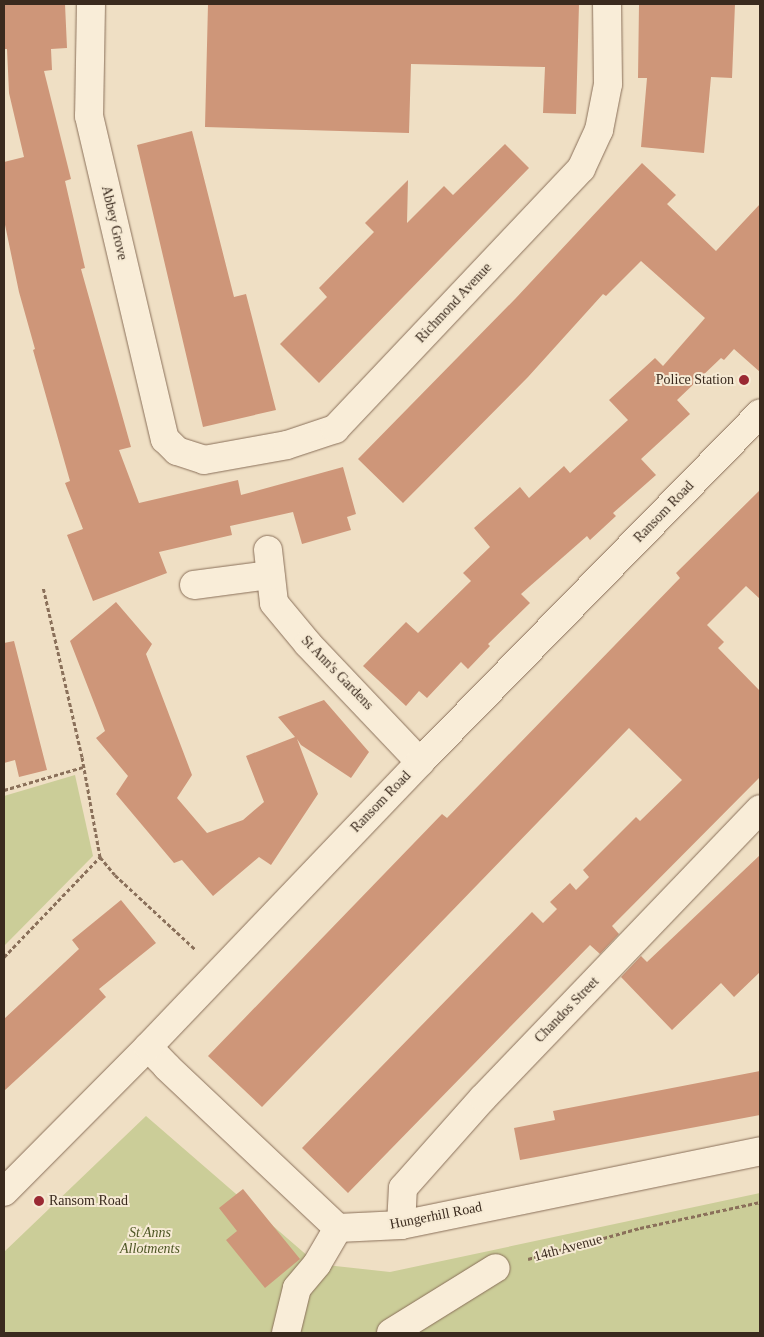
<!DOCTYPE html>
<style>
body{margin:0}
#map{position:relative;width:764px;height:1337px;overflow:hidden;background:#efdfc4;font-family:"Times New Roman",serif}
div>[style]{position:absolute}
.green>*{inset:0;background:#cbcd98}
.building>*{inset:0;background:#ce9679}
.path>*{height:3px;margin-top:-1.5px;transform-origin:0;background:repeating-linear-gradient(90deg,#8a705a 0 4px,transparent 0 6.5px)}
.roads{filter:drop-shadow(0 0 1px #8a705a) drop-shadow(0 0 1px #8a705a)}
.minor>*{height:28px;margin:-14px;padding:0 14px;transform-origin:14px;border-radius:14px;background:#f9edd8}
.dots>*{width:14px;height:14px;translate:-50% -50%;box-sizing:border-box;border:2px solid #f6ead4;border-radius:50%}
span{translate:-50% -50%;white-space:nowrap;text-align:center;line-height:1.15;-webkit-text-stroke:4px #f6ead4;paint-order:stroke}
.street-label{font-size:14px;color:#3a2a1e}
.poi-label{font-size:14px;color:#3a2a1e}
.right{translate:-100% -50%;text-align:right}
.left{translate:0 -50%;text-align:left}
.park-label{font-size:14px;color:#4e5725;font-style:italic}
.frame{position:absolute;inset:0;border:5px solid #3a2a1e;pointer-events:none}
</style>
<div id="map">
<div class="green">
<div style="clip-path:polygon(75px 775px,93px 856px,4px 946px,4px 796px)"></div>
<div style="clip-path:polygon(146px 1116px,317px 1264px,390px 1272px,760px 1193px,760px 1333px,4px 1333px,4px 1252px)"></div>
</div>
<div class="building">
<div style="clip-path:polygon(4px 4px,65px 4px,67px 48px,51px 49px,52px 70px,44px 71px,71px 179px,65px 181px,85px 268px,81px 269px,131px 447px,119px 450px,139px 503px,238px 480px,241px 495px,343px 467px,356px 514px,347px 517px,351px 530px,302px 544px,293px 512px,230px 526px,232px 535px,159px 552px,167px 573px,93px 601px,67px 535px,83px 529px,65px 483px,70px 481px,33px 350px,35px 349px,19px 292px,4px 220px,4px 162px,24px 157px,9px 93px,7px 49px,4px 49px)"></div>
<div style="clip-path:polygon(208px 4px,579px 4px,576px 114px,543px 113px,545px 67px,411px 64px,409px 133px,205px 127px)"></div>
<div style="clip-path:polygon(639px 4px,735px 4px,732px 78px,711px 77px,704px 153px,641px 147px,647px 78px,638px 78px)"></div>
<div style="clip-path:polygon(192px 131px,234px 297px,246px 294px,276px 410px,203px 427px,137px 145px)"></div>
<div style="clip-path:polygon(505px 144px,529px 168px,319px 383px,280px 344px,327px 297px,319px 288px,374px 232px,365px 223px,408px 180px,407px 223px,444px 186px,453px 195px)"></div>
<div style="clip-path:polygon(642px 163px,676px 195px,667px 204px,716px 251px,760px 204px,760px 372px,734px 349px,724px 360px,721px 358px,677px 400px,690px 414px,641px 459px,656px 475px,613px 513px,616px 516px,590px 540px,587px 536px,521px 594px,530px 603px,488px 644px,490px 646px,468px 669px,461px 662px,427px 698px,419px 691px,406px 706px,363px 666px,406px 622px,418px 633px,471px 581px,463px 573px,490px 547px,474px 528px,520px 487px,529px 498px,564px 466px,570px 473px,628px 420px,609px 400px,655px 358px,663px 366px,705px 318px,641px 261px,606px 296px,603px 294px,528px 377px,403px 503px,358px 459px,516px 298px)"></div>
<div style="clip-path:polygon(760px 490px,760px 599px,746px 586px,707px 625px,724px 642px,718px 648px,760px 691px,760px 777px,612px 926px,619px 934px,600px 954px,590px 945px,348px 1193px,302px 1148px,532px 912px,543px 923px,557px 909px,550px 902px,570px 883px,576px 890px,589px 877px,583px 870px,636px 817px,640px 821px,682px 780px,629px 728px,262px 1107px,208px 1056px,442px 814px,447px 818px,680px 578px,676px 573px)"></div>
<div style="clip-path:polygon(116px 602px,152px 644px,146px 654px,192px 775px,177px 798px,207px 833px,243px 820px,264px 802px,246px 756px,295px 737px,278px 717px,324px 700px,369px 752px,351px 778px,301px 745px,297px 739px,318px 794px,271px 865px,259px 857px,213px 896px,182px 860px,174px 863px,116px 794px,128px 776px,96px 738px,105px 731px,70px 641px)"></div>
<div style="clip-path:polygon(14px 641px,47px 770px,19px 777px,15px 760px,4px 763px,4px 643px)"></div>
<div style="clip-path:polygon(760px 855px,760px 972px,734px 997px,721px 983px,672px 1030px,621px 977px,641px 956px,647px 962px)"></div>
<div style="clip-path:polygon(121px 900px,156px 943px,99px 989px,106px 997px,4px 1091px,4px 1019px,79px 949px,72px 940px)"></div>
<div style="clip-path:polygon(760px 1071px,760px 1115px,520px 1160px,514px 1128px,555px 1120px,553px 1111px)"></div>
<div style="clip-path:polygon(243px 1189px,300px 1259px,265px 1288px,226px 1240px,237px 1231px,219px 1208px)"></div>
</div>
<div class="path">
<div style="left:4px;top:790px;width:82px;rotate:-16.2deg"></div>
<div style="left:100px;top:857px;width:23px;rotate:50deg"></div>
<div style="left:115px;top:875px;width:110px;rotate:42.8deg"></div>
<div style="left:4px;top:957px;width:139px;rotate:-46.2deg"></div>
<div style="left:100px;top:857px;width:102px;rotate:-100.2deg"></div>
<div style="left:82px;top:757px;width:174px;rotate:-102.9deg"></div>
<div style="left:528px;top:1259px;width:116px;rotate:-15.5deg"></div>
<div style="left:640px;top:1228px;width:123px;rotate:-12.2deg"></div>
</div>
<div class="roads">
<div class="minor">
<div style="left:91px;top:4px;width:112px;rotate:91deg"></div>
<div style="left:89px;top:116px;width:332px;rotate:76.8deg"></div>
<div style="left:165px;top:439px;width:17px;rotate:45deg"></div>
<div style="left:177px;top:451px;width:28px;rotate:18deg"></div>
<div style="left:204px;top:460px;width:84px;rotate:-10.2deg"></div>
<div style="left:287px;top:445px;width:51px;rotate:-18.4deg"></div>
<div style="left:335px;top:429px;width:358px;rotate:-46.6deg"></div>
<div style="left:581px;top:169px;width:43px;rotate:-65.2deg"></div>
<div style="left:599px;top:130px;width:47px;rotate:-78.9deg"></div>
<div style="left:608px;top:84px;width:80px;rotate:-90.7deg"></div>
<div style="left:268px;top:550px;width:53px;rotate:83.5deg"></div>
<div style="left:274px;top:603px;width:53px;rotate:50.3deg"></div>
<div style="left:308px;top:644px;width:163px;rotate:46.5deg"></div>
<div style="left:194px;top:585px;width:77px;rotate:-7.5deg"></div>
<div style="left:148px;top:1047px;width:28px;rotate:46deg"></div>
<div style="left:167px;top:1067px;width:235px;rotate:43.3deg"></div>
<div style="left:338px;top:1228px;width:63px;rotate:-2.7deg"></div>
<div style="left:401px;top:1225px;width:367px;rotate:-11.6deg"></div>
<div style="left:4px;top:1192px;width:204px;rotate:-45.2deg"></div>
<div style="left:148px;top:1047px;width:394px;rotate:-46.3deg"></div>
<div style="left:420px;top:762px;width:487px;rotate:-45.7deg"></div>
<div style="left:401px;top:1225px;width:37px;rotate:-87deg"></div>
<div style="left:403px;top:1188px;width:120px;rotate:-48.4deg"></div>
<div style="left:483px;top:1098px;width:400px;rotate:-46.2deg"></div>
<div style="left:286px;top:1333px;width:46px;rotate:-76.3deg"></div>
<div style="left:297px;top:1288px;width:31px;rotate:-50deg"></div>
<div style="left:317px;top:1264px;width:42px;rotate:-59.7deg"></div>
<div style="left:391px;top:1333px;width:123px;rotate:-31.8deg"></div>
</div>
</div>
<div class="dots">
<div style="left:744px;top:380px;background:#9a2933"></div>
<div style="left:39px;top:1201px;background:#9a2933"></div>
</div>
<div class="street-label">
<span style="left:114px;top:223px;rotate:77deg">Abbey Grove</span>
<span style="left:454px;top:303px;rotate:-47deg">Richmond Avenue</span>
<span style="left:664px;top:512px;rotate:-46deg">Ransom Road</span>
<span style="left:337px;top:673px;rotate:46deg">St Ann's Gardens</span>
<span style="left:381px;top:802px;rotate:-46deg">Ransom Road</span>
<span style="left:567px;top:1010px;rotate:-46deg">Chandos Street</span>
<span style="left:436px;top:1216px;rotate:-11deg">Hungerhill Road</span>
<span style="left:568px;top:1248px;rotate:-15deg">14th Avenue</span>
</div>
<div class="poi-label">
<span class="right" style="left:734px;top:380px">Police Station</span>
<span class="left" style="left:49px;top:1201px">Ransom Road</span>
</div>
<div class="park-label">
<span style="left:150px;top:1241px">St Anns<br>Allotments</span>
</div>
<div class="frame"></div>
</div>
